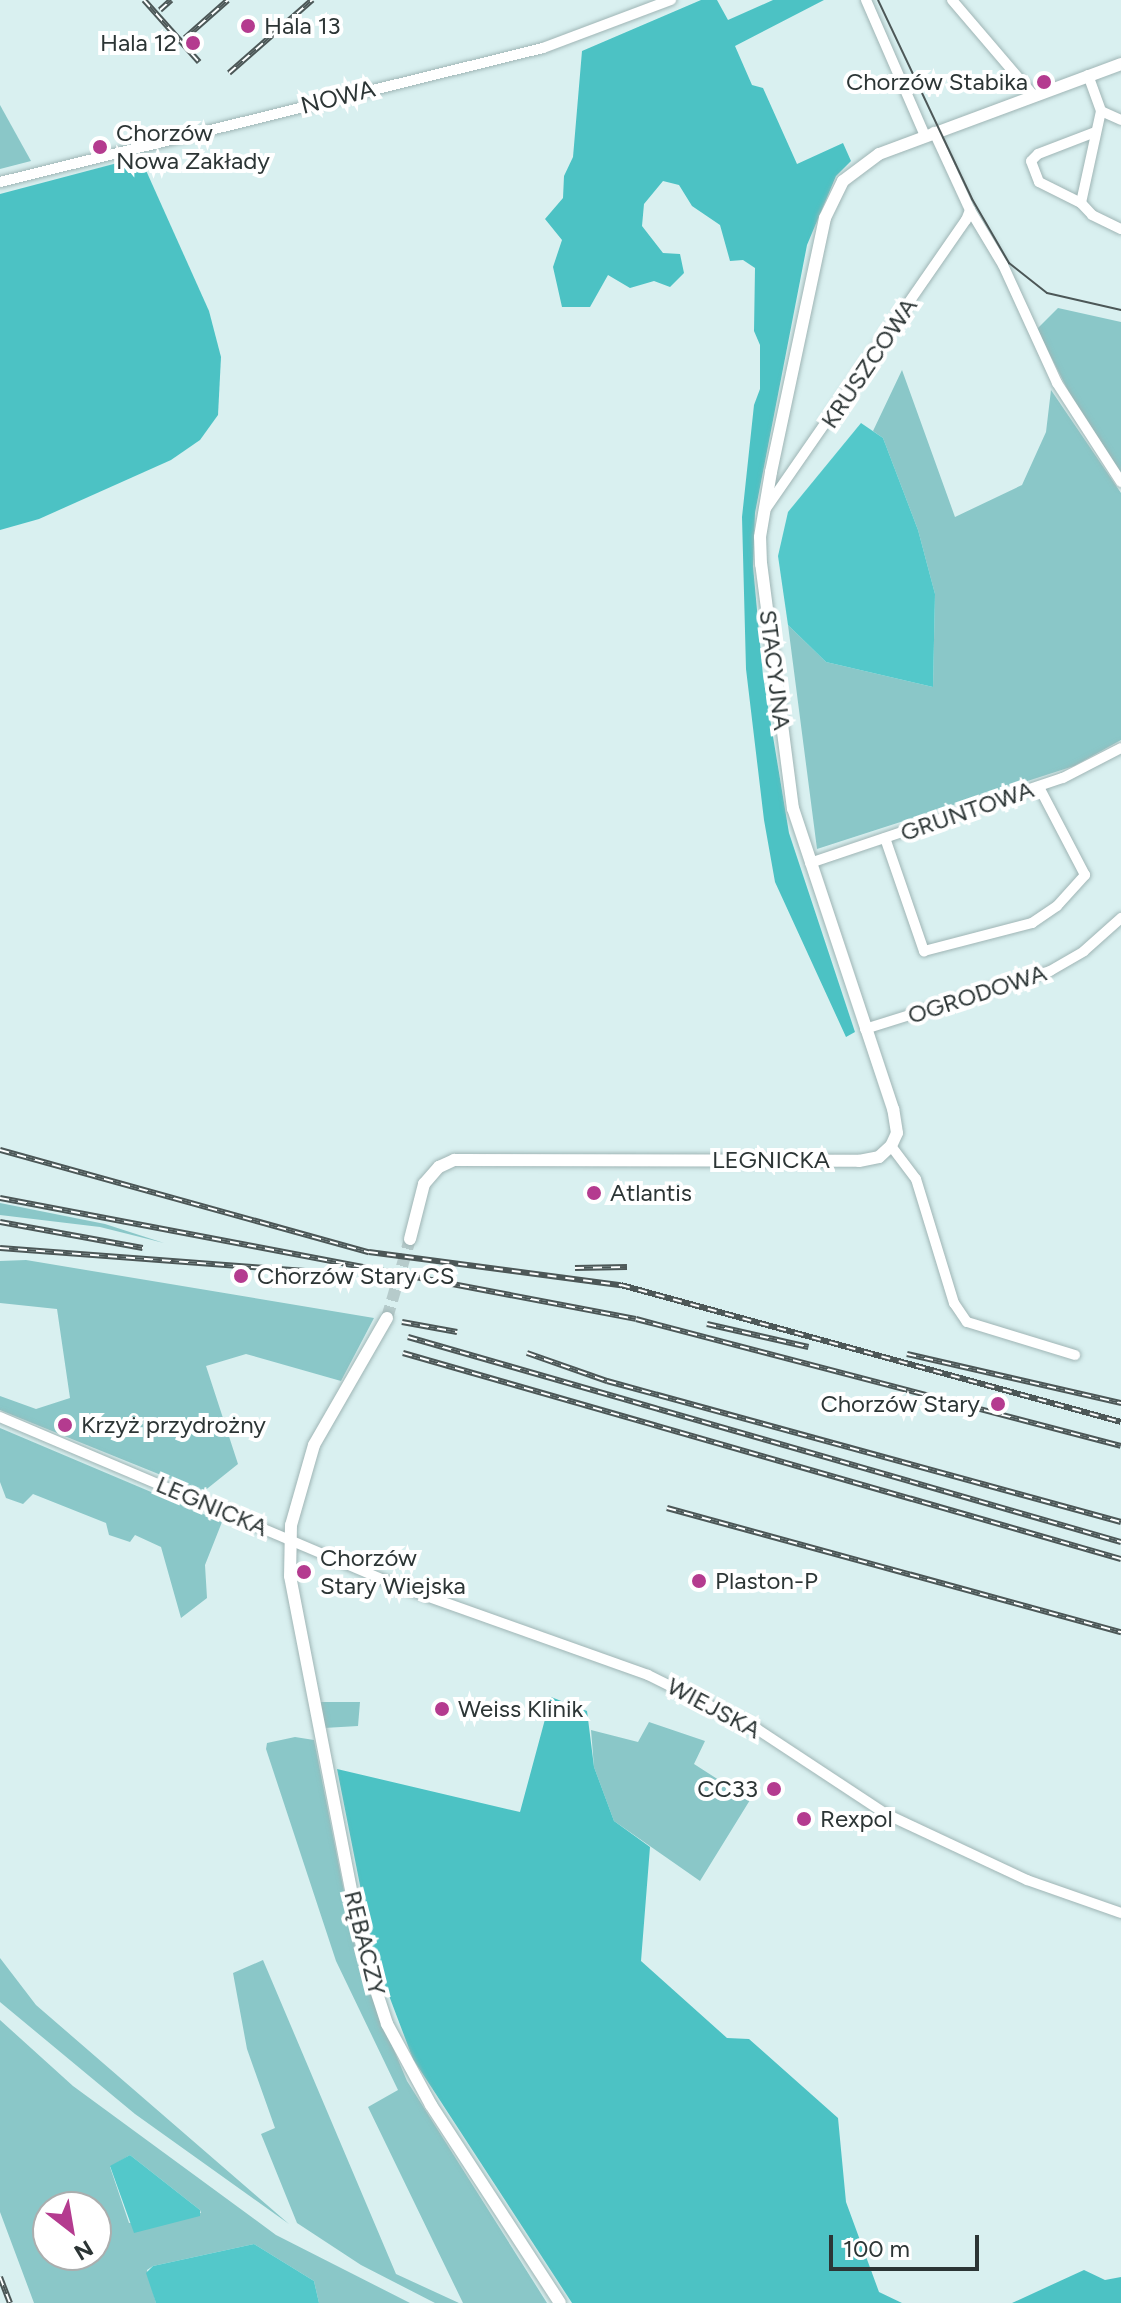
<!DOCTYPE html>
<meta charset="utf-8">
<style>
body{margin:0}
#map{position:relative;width:1121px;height:2303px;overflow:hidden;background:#d9f0f0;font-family:Figtree,sans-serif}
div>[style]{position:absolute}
.green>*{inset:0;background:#8ac7c8}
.forest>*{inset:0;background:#4cc2c4}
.water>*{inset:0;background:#53c8ca}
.tertiary-tunnel>*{height:12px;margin-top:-6px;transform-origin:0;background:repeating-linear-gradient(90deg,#b6cbcb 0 12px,transparent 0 18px)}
.roads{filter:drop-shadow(0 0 2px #9fb5b5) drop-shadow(0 0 2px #9fb5b5)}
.minor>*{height:10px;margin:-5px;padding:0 5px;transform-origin:5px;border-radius:5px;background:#fff}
.tertiary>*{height:12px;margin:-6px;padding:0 6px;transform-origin:6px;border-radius:6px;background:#fff}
.tram>*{height:2px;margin:-1px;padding:0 1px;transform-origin:1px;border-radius:1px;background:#4c5757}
.rail>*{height:6px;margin-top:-3px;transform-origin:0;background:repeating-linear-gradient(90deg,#fff 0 9px,#4c5757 0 18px);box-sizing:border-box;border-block:2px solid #4c5757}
.dots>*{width:22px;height:22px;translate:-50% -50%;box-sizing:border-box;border:4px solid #fff;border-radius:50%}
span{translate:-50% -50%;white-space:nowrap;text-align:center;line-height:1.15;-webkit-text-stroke:8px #fff;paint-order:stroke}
.poi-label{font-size:24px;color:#2c3535}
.left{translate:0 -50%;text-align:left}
.right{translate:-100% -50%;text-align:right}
.street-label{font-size:24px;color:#2c3535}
.north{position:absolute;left:32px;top:2191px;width:80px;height:80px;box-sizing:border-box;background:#fff;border:2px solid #abaeae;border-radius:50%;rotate:149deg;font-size:22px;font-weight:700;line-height:32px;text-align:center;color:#2c3535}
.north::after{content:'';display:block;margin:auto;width:28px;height:36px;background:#b43b8f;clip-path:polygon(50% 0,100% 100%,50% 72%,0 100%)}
.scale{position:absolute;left:829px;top:2235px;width:150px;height:36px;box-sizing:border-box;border:4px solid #2c3535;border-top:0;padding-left:10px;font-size:24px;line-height:28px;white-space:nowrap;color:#2c3535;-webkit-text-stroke:6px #fff;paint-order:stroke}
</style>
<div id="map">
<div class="green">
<div style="clip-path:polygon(0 105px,31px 161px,0 169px)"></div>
<div style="clip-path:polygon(1058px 308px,1121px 322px,1121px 475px,1085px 424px,1037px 329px)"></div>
<div style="clip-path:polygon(902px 370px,955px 517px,1022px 485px,1046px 432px,1051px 390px,1121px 493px,1121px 740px,1074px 766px,817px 849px,788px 625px,826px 662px,933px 687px,935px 594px,918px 530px,883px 438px,873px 431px)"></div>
<div style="clip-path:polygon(0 1203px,105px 1224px,164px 1243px,100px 1227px,0 1215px)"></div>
<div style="clip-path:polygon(26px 1260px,374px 1318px,341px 1381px,246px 1354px,206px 1366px,238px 1464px,203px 1492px,0 1410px,0 1396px,36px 1409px,70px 1398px,57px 1309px,0 1303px,0 1261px)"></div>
<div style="clip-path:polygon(0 1428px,222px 1522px,205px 1565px,207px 1598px,181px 1618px,161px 1547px,135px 1535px,130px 1542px,109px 1535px,106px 1523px,33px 1494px,23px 1504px,6px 1498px,0 1482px)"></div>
<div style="clip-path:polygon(319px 1702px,360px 1702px,358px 1726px,324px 1728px)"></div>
<div style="clip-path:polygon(649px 1722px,705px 1741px,694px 1764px,750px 1800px,700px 1881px,614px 1821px,594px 1767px,591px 1730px,638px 1742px)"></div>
<div style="clip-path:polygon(295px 1737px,314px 1740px,359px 1967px,407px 2081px,547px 2303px,463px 2303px,368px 2107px,398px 2090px,336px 1961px,266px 1749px,267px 1743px)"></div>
<div style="clip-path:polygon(0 1958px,36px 2005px,289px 2224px,135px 2114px,0 2002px)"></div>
<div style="clip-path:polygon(263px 1960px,396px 2274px,459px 2303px,435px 2303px,361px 2265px,297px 2223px,261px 2134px,275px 2128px,247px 2049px,233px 1973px)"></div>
<div style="clip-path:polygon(evenodd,0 2020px,73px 2086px,276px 2235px,410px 2303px,319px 2303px,314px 2281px,254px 2244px,153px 2266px,147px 2270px,156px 2303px,34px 2303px,0 2212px,0 2020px,130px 2155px,200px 2210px,201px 2213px,129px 2223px,110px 2167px,130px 2155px,0 2020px,48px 2207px,96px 2207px,96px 2255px,48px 2255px,48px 2207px)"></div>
</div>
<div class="forest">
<div style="clip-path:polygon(701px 0,717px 0,728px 20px,773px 0,824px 0,735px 46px,752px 85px,763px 88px,797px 164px,843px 143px,851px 161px,836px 176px,807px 245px,755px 513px,753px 566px,763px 676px,789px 833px,855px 1032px,846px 1037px,775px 882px,764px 820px,746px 669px,742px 517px,754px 405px,760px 389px,760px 345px,754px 331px,755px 268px,743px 260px,730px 261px,720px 225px,692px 206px,679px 185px,663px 181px,644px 204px,642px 226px,663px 253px,680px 254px,684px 273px,670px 287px,654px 281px,630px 288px,608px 275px,590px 307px,562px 307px,553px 267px,562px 240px,545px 219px,563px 198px,564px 176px,573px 157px,582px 51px)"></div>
<div style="clip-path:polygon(140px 157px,209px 311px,221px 357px,218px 415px,200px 440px,171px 460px,39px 519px,0 530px,0 194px)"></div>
<div style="clip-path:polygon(551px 1697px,587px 1711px,594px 1767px,614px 1821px,650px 1847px,641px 1961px,727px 2038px,749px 2039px,838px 2118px,846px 2202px,879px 2292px,902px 2303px,572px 2303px,413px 2059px,374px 1956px,337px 1769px,520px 1812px)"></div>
<div style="clip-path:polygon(1084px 2270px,1105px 2280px,1121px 2277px,1121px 2303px,1012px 2303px)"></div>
</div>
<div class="water">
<div style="clip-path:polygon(861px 423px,883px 438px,918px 530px,935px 594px,933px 687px,826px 662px,788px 625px,778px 556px,788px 512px)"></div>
<div style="clip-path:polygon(130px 2155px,200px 2210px,200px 2216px,134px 2233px,110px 2166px)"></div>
<div style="clip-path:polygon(254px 2244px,314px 2281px,319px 2303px,156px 2303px,146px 2273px,153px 2266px)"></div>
</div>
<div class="tertiary-tunnel">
<div style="left:387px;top:1318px;width:82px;rotate:-73.8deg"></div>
</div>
<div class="roads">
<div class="minor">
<div style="left:866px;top:0;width:148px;rotate:66.5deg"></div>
<div style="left:952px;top:0;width:125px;rotate:49.5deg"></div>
<div style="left:1088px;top:75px;width:38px;rotate:70deg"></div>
<div style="left:1101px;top:111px;width:94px;rotate:102.3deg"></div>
<div style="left:1081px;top:203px;width:16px;rotate:47deg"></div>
<div style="left:1092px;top:215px;width:32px;rotate:26deg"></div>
<div style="left:1101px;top:111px;width:22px;rotate:24deg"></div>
<div style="left:0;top:182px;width:559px;rotate:-13.86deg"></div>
<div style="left:543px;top:48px;width:137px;rotate:-20.6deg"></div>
<div style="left:1081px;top:203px;width:47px;rotate:-153.4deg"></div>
<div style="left:1039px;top:182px;width:22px;rotate:-111deg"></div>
<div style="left:1031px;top:161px;width:10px;rotate:-45deg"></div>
<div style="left:1038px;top:154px;width:61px;rotate:-21.1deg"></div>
<div style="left:970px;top:210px;width:64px;rotate:59deg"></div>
<div style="left:1003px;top:265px;width:130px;rotate:65.4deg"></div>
<div style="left:1057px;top:383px;width:118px;rotate:57.1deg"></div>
<div style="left:765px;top:510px;width:353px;rotate:-55.3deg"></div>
<div style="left:966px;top:220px;width:11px;rotate:-68deg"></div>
<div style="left:970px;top:210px;width:86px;rotate:-114.8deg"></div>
<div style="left:885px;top:838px;width:120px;rotate:71deg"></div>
<div style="left:924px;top:951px;width:112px;rotate:-14.5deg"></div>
<div style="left:1032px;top:923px;width:30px;rotate:-34deg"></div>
<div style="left:1057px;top:906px;width:42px;rotate:-47.9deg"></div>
<div style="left:1085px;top:875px;width:99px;rotate:-117.6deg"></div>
<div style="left:810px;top:863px;width:267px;rotate:-18.6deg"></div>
<div style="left:1063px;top:778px;width:65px;rotate:-27.3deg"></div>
<div style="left:865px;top:1029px;width:194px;rotate:-17.4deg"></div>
<div style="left:1050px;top:971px;width:39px;rotate:-30deg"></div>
<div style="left:1084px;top:951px;width:50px;rotate:-41.7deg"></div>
<div style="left:891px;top:1146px;width:41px;rotate:52.9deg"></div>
<div style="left:916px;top:1179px;width:130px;rotate:73deg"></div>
<div style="left:954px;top:1303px;width:23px;rotate:56deg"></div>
<div style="left:967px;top:1322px;width:113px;rotate:17deg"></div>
<div style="left:0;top:1417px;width:432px;rotate:23deg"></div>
<div style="left:398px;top:1586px;width:265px;rotate:19.6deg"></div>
<div style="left:648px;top:1675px;width:122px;rotate:26.4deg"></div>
<div style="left:757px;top:1729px;width:154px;rotate:33.4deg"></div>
<div style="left:886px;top:1814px;width:156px;rotate:25.1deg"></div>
<div style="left:1027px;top:1880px;width:100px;rotate:19.3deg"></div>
</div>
<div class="tertiary">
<div style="left:410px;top:1239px;width:57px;rotate:-75.7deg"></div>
<div style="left:424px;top:1184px;width:23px;rotate:-49deg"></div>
<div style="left:439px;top:1167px;width:17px;rotate:-25deg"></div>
<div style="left:454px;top:1160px;width:405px;rotate:0.1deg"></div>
<div style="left:859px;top:1161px;width:20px;rotate:-11deg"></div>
<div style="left:879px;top:1157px;width:16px;rotate:-43deg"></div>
<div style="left:891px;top:1146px;width:14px;rotate:-65deg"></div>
<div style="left:897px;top:1133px;width:24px;rotate:-99deg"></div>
<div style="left:893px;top:1109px;width:316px;rotate:-108.4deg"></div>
<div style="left:793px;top:809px;width:247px;rotate:-97.4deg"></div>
<div style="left:761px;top:564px;width:27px;rotate:-92deg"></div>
<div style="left:760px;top:537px;width:66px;rotate:-80.4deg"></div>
<div style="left:771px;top:472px;width:260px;rotate:-78deg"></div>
<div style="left:825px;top:218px;width:41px;rotate:-64.1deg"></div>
<div style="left:843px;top:181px;width:45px;rotate:-36.9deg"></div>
<div style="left:879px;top:154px;width:258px;rotate:-20.4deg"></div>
<div style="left:387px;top:1318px;width:146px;rotate:119.9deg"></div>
<div style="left:314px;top:1445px;width:83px;rotate:106deg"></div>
<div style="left:291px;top:1525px;width:51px;rotate:91.1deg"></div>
<div style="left:290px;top:1576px;width:381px;rotate:79deg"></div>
<div style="left:363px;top:1950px;width:78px;rotate:72deg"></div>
<div style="left:387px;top:2024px;width:92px;rotate:61.5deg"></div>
<div style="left:431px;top:2105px;width:236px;rotate:56.9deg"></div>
</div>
</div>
<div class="tram">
<div style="left:878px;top:0;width:220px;rotate:64.7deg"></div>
<div style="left:972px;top:199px;width:74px;rotate:60deg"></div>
<div style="left:1009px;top:263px;width:48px;rotate:38.3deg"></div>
<div style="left:1047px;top:293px;width:76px;rotate:12.9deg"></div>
</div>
<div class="rail">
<div style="left:144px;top:0;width:83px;rotate:48.4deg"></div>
<div style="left:160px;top:10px;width:15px;rotate:-42deg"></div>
<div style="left:185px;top:38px;width:57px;rotate:-41.5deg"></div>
<div style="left:229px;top:73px;width:111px;rotate:-41.3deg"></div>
<div style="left:0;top:1150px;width:383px;rotate:15.5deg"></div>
<div style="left:369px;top:1252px;width:254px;rotate:7.5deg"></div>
<div style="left:621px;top:1285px;width:518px;rotate:15.32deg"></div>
<div style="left:0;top:1198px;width:647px;rotate:10.77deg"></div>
<div style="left:636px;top:1319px;width:501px;rotate:14.67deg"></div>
<div style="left:0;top:1222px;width:145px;rotate:10.3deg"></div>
<div style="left:0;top:1248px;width:336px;rotate:4.3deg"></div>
<div style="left:575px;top:1268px;width:52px;rotate:-1.1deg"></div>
<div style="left:402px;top:1322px;width:56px;rotate:10.3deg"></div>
<div style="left:707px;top:1324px;width:104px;rotate:12.8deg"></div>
<div style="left:408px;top:1337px;width:742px;rotate:16.04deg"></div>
<div style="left:403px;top:1353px;width:747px;rotate:16.01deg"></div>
<div style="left:527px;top:1353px;width:85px;rotate:19.3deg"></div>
<div style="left:607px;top:1381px;width:533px;rotate:15.34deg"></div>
<div style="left:907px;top:1354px;width:220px;rotate:12.9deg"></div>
<div style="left:667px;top:1508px;width:471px;rotate:15.3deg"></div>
<div style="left:0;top:2277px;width:28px;rotate:69deg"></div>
</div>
<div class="dots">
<div style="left:248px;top:26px;background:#b43b8f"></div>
<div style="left:193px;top:43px;background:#b43b8f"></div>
<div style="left:1044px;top:82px;background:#b43b8f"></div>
<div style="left:100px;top:147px;background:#b43b8f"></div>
<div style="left:594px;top:1193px;background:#b43b8f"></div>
<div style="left:241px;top:1276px;background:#b43b8f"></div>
<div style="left:998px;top:1404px;background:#b43b8f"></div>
<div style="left:65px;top:1425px;background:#b43b8f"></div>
<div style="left:304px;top:1572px;background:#b43b8f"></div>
<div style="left:699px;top:1581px;background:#b43b8f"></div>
<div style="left:442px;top:1709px;background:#b43b8f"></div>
<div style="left:774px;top:1789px;background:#b43b8f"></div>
<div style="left:804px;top:1819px;background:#b43b8f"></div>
</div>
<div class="poi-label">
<span class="left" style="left:264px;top:26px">Hala 13</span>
<span class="right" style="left:177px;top:43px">Hala 12</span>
<span class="right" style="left:1028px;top:82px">Chorzów Stabika</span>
<span class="left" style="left:116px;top:147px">Chorzów<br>Nowa Zakłady</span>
<span class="left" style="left:610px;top:1193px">Atlantis</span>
<span class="left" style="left:257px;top:1276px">Chorzów Stary CS</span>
<span class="right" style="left:980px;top:1404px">Chorzów Stary</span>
<span class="left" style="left:81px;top:1425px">Krzyż przydrożny</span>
<span class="left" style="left:320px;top:1572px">Chorzów<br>Stary Wiejska</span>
<span class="left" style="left:715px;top:1581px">Plaston-P</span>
<span class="left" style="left:458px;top:1709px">Weiss Klinik</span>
<span class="right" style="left:758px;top:1789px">CC33</span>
<span class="left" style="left:820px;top:1819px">Rexpol</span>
</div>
<div class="street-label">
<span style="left:338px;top:97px;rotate:-14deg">NOWA</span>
<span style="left:869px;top:363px;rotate:-56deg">KRUSZCOWA</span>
<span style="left:775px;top:670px;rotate:83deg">STACYJNA</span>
<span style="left:967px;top:811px;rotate:-19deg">GRUNTOWA</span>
<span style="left:977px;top:994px;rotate:-18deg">OGRODOWA</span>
<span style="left:771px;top:1160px">LEGNICKA</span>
<span style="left:212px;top:1506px;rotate:23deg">LEGNICKA</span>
<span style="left:714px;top:1708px;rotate:28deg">WIEJSKA</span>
<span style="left:365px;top:1943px;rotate:76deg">RĘBACZY</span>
</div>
<div class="north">N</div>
<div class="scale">100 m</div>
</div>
